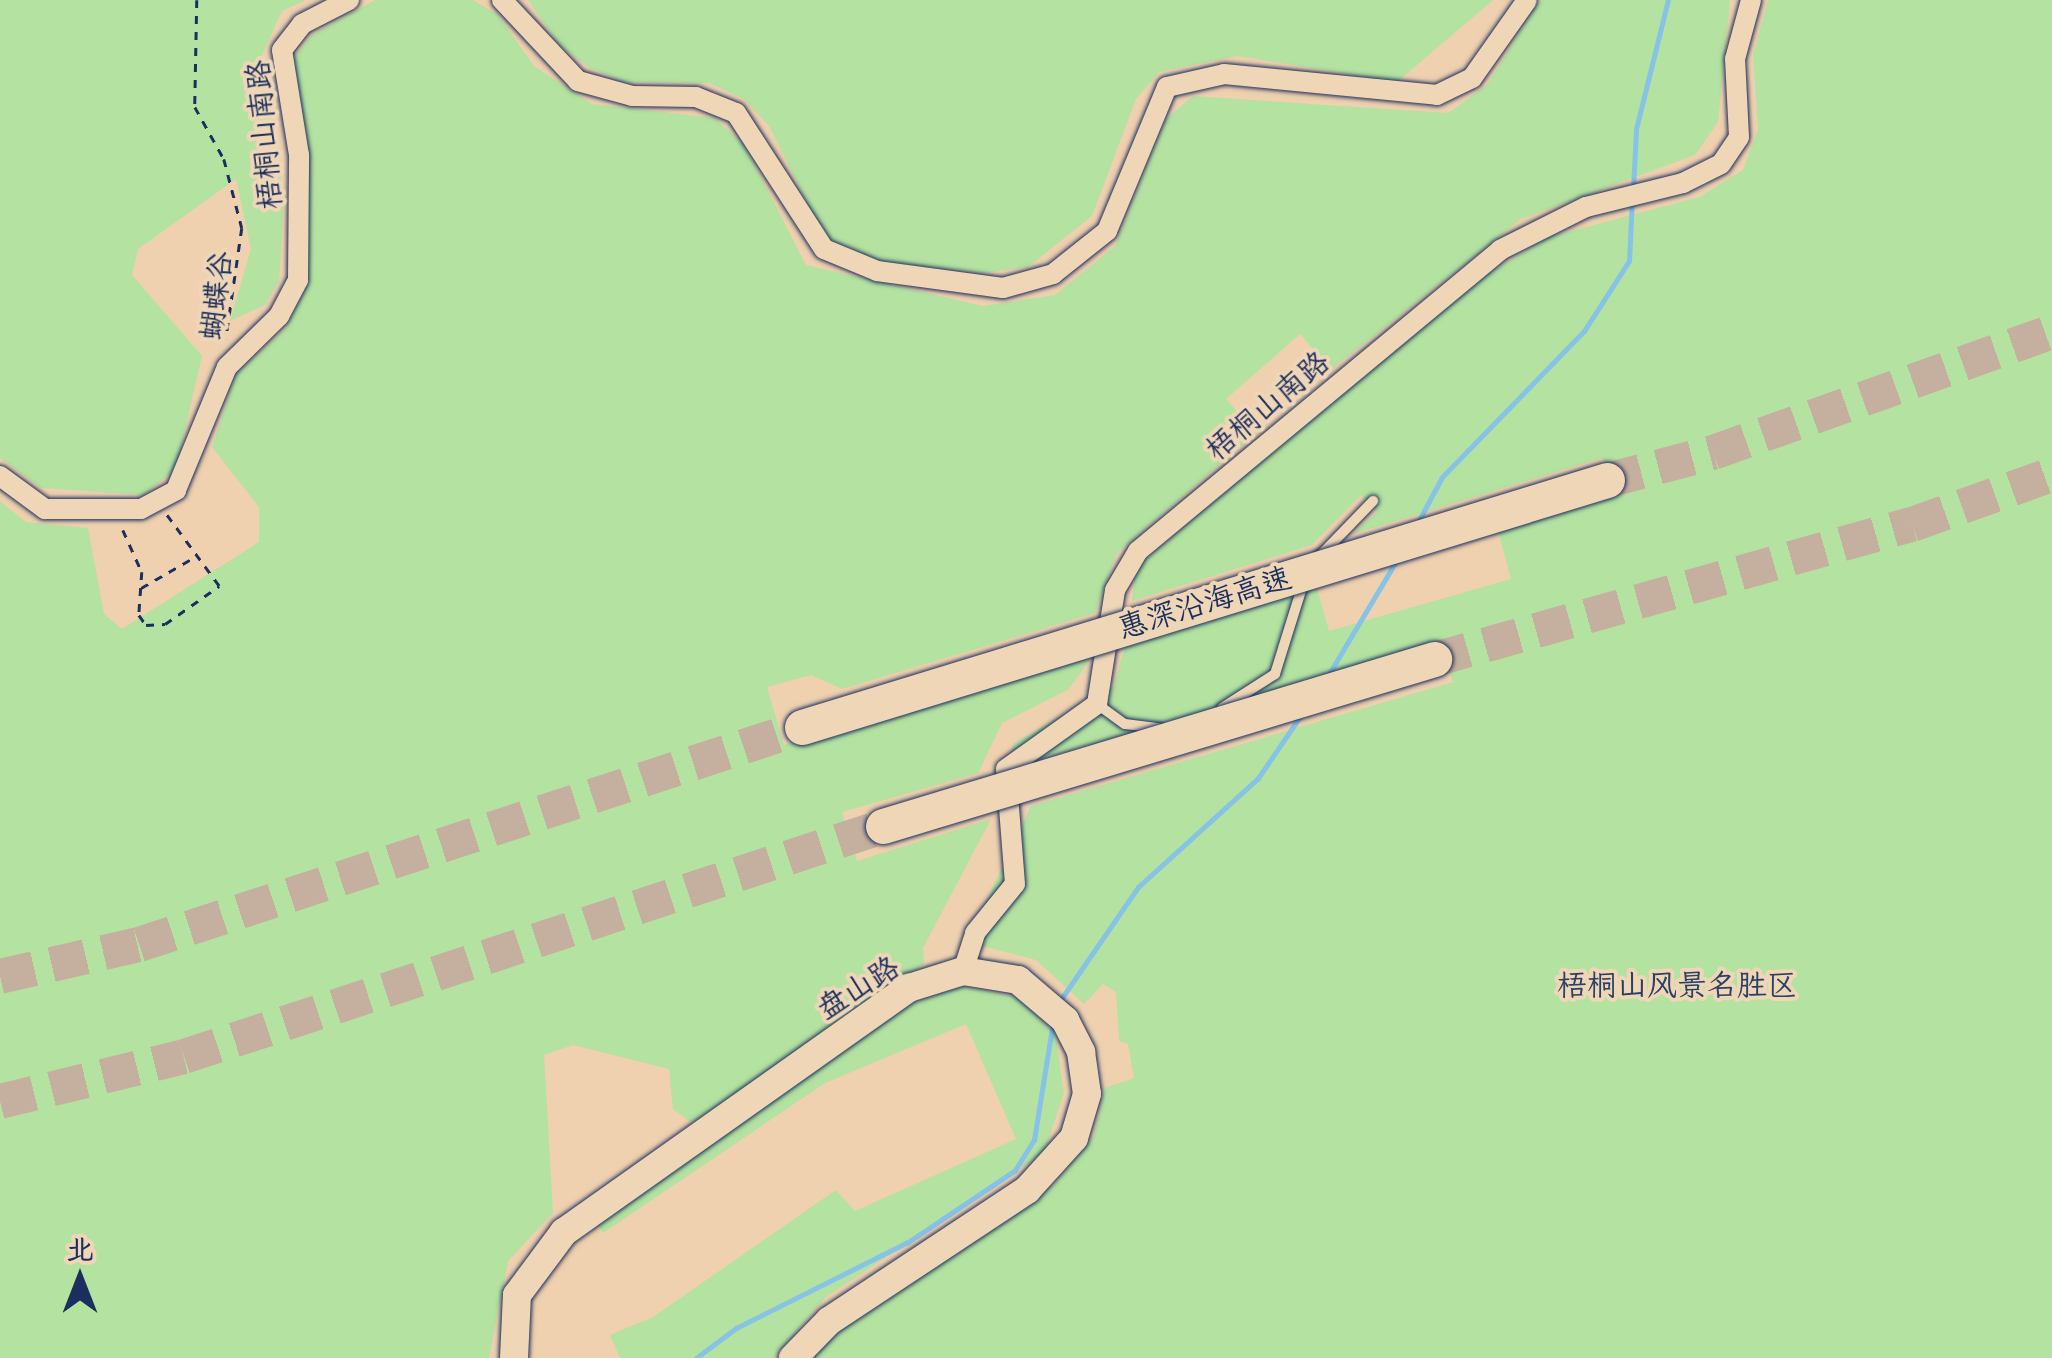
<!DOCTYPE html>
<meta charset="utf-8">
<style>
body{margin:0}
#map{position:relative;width:2052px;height:1358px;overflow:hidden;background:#efd0af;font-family:"Playpen Sans","LXGW WenKai TC",sans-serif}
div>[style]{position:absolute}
.green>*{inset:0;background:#b4e2a1}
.stream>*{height:5px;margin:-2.5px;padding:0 2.5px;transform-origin:2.5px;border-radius:2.5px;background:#86c3e6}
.highway-tunnel>*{height:35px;margin-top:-17.5px;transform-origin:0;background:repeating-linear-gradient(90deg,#c5b09f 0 35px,transparent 0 53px)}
.path>*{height:2.5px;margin-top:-1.25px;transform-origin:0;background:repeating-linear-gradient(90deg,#1b2f5e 0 8px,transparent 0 16px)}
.roads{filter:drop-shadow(0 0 2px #1b2f5e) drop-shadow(0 0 2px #1b2f5e)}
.lane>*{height:10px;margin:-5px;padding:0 5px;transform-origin:5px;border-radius:5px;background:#efd6b7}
.street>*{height:20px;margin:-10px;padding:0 10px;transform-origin:10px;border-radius:10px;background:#efd6b7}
.secondary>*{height:28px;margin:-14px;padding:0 14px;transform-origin:14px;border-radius:14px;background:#efd6b7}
.bridges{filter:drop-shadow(0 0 2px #1b2f5e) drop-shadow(0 0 2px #1b2f5e)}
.highway-bridge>*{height:35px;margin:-17.5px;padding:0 17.5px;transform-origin:17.5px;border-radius:17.5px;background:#efd6b7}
span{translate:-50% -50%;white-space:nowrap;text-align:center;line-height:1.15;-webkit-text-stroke:8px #efd6b7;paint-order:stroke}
.street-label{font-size:30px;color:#1b2f5e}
.park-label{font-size:30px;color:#2a4165}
.north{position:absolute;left:30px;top:1228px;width:100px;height:100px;-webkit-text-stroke:8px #efd6b7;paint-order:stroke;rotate:0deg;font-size:28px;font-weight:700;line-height:40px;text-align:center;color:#1b2f5e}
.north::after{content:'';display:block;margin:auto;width:35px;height:45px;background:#1b2f5e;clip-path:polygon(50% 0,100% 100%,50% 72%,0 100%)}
</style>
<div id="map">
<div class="green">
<div style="clip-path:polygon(0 0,306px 0,282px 11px,261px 57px,284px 197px,279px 281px,265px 305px,230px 321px,251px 249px,236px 179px,138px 249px,132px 275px,202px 356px,176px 469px,144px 495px,41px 488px,0 458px)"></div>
<div style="clip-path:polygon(375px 0,473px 0,498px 15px,534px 66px,592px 104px,715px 118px,744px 145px,806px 265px,983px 306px,1055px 295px,1115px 246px,1166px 119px,1193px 96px,1448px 113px,1487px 85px,1540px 0,1730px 0,1718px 122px,1695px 155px,1521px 219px,1331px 370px,1300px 334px,1226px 399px,1256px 433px,1117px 553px,1095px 613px,842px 689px,811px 675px,767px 687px,784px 745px,1096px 651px,1069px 689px,1002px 723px,978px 773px,842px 812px,857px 861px,991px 819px,923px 948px,924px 964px,692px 1123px,673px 1109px,669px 1069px,573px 1045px,544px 1055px,553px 1213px,508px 1261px,489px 1358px,0 1358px,0 501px,26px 522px,88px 528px,104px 614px,122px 629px,259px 542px,259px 507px,212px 447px,236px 374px,286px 328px,308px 281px,307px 133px,291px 61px,312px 35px)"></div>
<div style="clip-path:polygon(528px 0,1493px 0,1397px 82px,1238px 56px,1159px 72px,1136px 99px,1092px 216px,1028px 267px,984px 273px,891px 265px,825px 238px,769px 126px,744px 99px,709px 83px,624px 82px,590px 68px,560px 46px)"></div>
<div style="clip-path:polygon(1768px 0,2052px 0,2052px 1358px,812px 1358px,841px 1328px,1054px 1185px,1094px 1135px,1105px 1088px,1134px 1078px,1128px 1044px,1119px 1041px,1116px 992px,1103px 984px,1084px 1004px,1036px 960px,967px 942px,1031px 806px,1453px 682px,1440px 643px,1006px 769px,1014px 743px,1114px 686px,1126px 642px,1316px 585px,1329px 631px,1511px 579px,1498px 531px,1617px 496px,1602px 458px,1353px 534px,1377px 512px,1361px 495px,1312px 545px,1132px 601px,1136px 568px,1462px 289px,1549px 237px,1699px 197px,1743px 170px,1758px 130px,1753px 56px)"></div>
<div style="clip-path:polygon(961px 986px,1017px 997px,1055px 1033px,1064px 1093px,1044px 1153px,826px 1297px,773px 1358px,620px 1358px,610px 1335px,653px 1317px,836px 1190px,855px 1211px,1016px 1139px,966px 1024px,825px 1083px,603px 1233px,595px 1221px,905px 1006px)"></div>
</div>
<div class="stream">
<div style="left:1633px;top:189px;width:60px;rotate:-87.1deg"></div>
<div style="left:1636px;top:129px;width:133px;rotate:-76.1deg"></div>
<div style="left:1418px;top:522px;width:51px;rotate:-61.9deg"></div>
<div style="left:1442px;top:477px;width:204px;rotate:-45.8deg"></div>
<div style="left:1584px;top:331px;width:83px;rotate:-57.3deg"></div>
<div style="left:1629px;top:261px;width:61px;rotate:-87.2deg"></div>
<div style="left:1327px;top:677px;width:139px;rotate:-59.2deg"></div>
<div style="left:1059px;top:1002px;width:140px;rotate:-55.5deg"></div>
<div style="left:1138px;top:887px;width:162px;rotate:-42.2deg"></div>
<div style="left:1258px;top:778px;width:76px;rotate:-55.7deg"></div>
<div style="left:696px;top:1358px;width:50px;rotate:-36.9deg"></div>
<div style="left:736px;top:1328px;width:192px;rotate:-26.6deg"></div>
<div style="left:908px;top:1242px;width:129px;rotate:-33.9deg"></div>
<div style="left:1015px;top:1170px;width:36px;rotate:-58deg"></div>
<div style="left:1034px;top:1140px;width:120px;rotate:-80.9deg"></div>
</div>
<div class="highway-tunnel">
<div style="left:1607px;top:480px;width:110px;rotate:-14.8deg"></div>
<div style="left:1713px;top:452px;width:360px;rotate:-19.6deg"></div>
<div style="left:1434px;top:659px;width:497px;rotate:-15.8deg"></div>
<div style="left:1912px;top:524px;width:149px;rotate:-19.7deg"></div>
<div style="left:0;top:976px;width:143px;rotate:-13deg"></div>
<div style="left:139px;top:944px;width:698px;rotate:-18.12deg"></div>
<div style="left:0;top:1101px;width:189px;rotate:-13.7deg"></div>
<div style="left:184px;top:1056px;width:736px;rotate:-18.21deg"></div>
</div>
<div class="path">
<div style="left:197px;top:0;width:107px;rotate:91.1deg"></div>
<div style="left:195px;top:107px;width:60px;rotate:60.9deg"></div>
<div style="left:224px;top:159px;width:71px;rotate:75.4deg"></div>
<div style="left:242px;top:228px;width:112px;rotate:98.2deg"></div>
<div style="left:123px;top:530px;width:46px;rotate:65.7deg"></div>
<div style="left:142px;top:572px;width:43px;rotate:94deg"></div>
<div style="left:139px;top:615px;width:12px;rotate:55deg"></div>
<div style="left:146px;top:625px;width:19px;rotate:-3deg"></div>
<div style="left:165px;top:624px;width:66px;rotate:-35.1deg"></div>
<div style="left:219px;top:586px;width:89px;rotate:-126.4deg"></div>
<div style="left:141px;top:588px;width:60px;rotate:-30deg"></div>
</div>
<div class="roads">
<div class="lane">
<div style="left:1319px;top:557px;width:78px;rotate:-46deg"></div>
<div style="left:1097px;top:704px;width:34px;rotate:36deg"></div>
<div style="left:1125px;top:724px;width:34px;rotate:7deg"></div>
<div style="left:1222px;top:708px;width:63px;rotate:-32.7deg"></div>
<div style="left:1275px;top:674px;width:94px;rotate:-72.7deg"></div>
</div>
<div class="street">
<div style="left:502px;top:0;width:111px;rotate:46.8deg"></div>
<div style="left:578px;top:81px;width:56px;rotate:15.5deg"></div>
<div style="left:632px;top:96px;width:64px;rotate:0.9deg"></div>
<div style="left:696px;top:97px;width:43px;rotate:21.8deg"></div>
<div style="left:736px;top:113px;width:162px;rotate:57.1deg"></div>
<div style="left:824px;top:249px;width:57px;rotate:22.5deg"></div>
<div style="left:877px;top:271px;width:127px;rotate:7.7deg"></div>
<div style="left:1003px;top:288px;width:52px;rotate:-15.6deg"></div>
<div style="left:1053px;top:274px;width:69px;rotate:-38.5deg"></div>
<div style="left:1107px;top:231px;width:156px;rotate:-67.4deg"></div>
<div style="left:1167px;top:87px;width:58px;rotate:-12.8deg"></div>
<div style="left:1224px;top:74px;width:214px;rotate:5.6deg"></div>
<div style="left:1437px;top:95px;width:39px;rotate:-26deg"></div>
<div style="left:1472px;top:78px;width:95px;rotate:-54.8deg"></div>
<div style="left:0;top:476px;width:56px;rotate:36.3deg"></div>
<div style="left:45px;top:509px;width:96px"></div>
<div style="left:141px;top:509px;width:40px;rotate:-28deg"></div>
<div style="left:176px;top:490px;width:133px;rotate:-67.5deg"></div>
<div style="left:227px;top:367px;width:73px;rotate:-44.4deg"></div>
<div style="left:279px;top:316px;width:41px;rotate:-62.2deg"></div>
<div style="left:298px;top:280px;width:125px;rotate:-89.5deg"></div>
<div style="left:299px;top:155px;width:106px;rotate:-99.2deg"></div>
<div style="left:282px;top:50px;width:33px;rotate:-52deg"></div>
<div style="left:302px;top:24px;width:53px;rotate:-27.1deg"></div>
<div style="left:963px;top:971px;width:40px;rotate:-72deg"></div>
<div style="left:975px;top:933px;width:63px;rotate:-50.8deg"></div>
<div style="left:1015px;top:884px;width:115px;rotate:-94.5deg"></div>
<div style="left:1006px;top:769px;width:112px;rotate:-35.5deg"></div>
<div style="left:1097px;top:704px;width:115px;rotate:-81deg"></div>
<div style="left:1115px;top:590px;width:45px;rotate:-59.5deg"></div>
<div style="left:1138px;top:551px;width:471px;rotate:-39.7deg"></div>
<div style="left:1500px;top:250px;width:96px;rotate:-26.6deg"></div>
<div style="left:1586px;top:207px;width:100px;rotate:-13.9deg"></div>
<div style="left:1683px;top:183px;width:42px;rotate:-26.6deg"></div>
<div style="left:1721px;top:164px;width:32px;rotate:-56deg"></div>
<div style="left:1739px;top:137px;width:78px;rotate:-92.9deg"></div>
<div style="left:1735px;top:59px;width:61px;rotate:-74.8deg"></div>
</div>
<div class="secondary">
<div style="left:514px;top:1358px;width:63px;rotate:-87.3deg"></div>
<div style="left:517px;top:1295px;width:79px;rotate:-53.3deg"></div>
<div style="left:564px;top:1232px;width:423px;rotate:-35.3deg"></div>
<div style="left:909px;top:988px;width:57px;rotate:-17.5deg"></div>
<div style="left:963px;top:971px;width:56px;rotate:9.3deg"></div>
<div style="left:1018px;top:980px;width:62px;rotate:40.4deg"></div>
<div style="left:1065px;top:1020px;width:36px;rotate:63deg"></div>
<div style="left:1081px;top:1052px;width:42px;rotate:81.9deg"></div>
<div style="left:1087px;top:1094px;width:46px;rotate:106.5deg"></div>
<div style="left:1074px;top:1138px;width:70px;rotate:132.1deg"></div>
<div style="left:1027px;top:1190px;width:237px;rotate:146.5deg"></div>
<div style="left:829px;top:1321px;width:52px;rotate:134.2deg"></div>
</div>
</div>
<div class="bridges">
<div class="highway-bridge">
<div style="left:802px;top:727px;width:842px;rotate:-17.06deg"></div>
<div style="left:883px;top:826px;width:576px;rotate:-16.86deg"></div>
</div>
</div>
<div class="street-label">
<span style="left:262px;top:135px;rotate:-95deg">梧桐山南路</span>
<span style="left:214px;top:295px;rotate:-83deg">蝴蝶谷</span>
<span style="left:1266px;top:404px;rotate:-40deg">梧桐山南路</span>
<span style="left:1204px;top:601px;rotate:-17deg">惠深沿海高速</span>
<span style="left:857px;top:986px;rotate:-32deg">盘山路</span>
</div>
<div class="park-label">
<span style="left:1677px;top:983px">梧桐山风景名胜区</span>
</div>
<div class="north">北</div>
</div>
